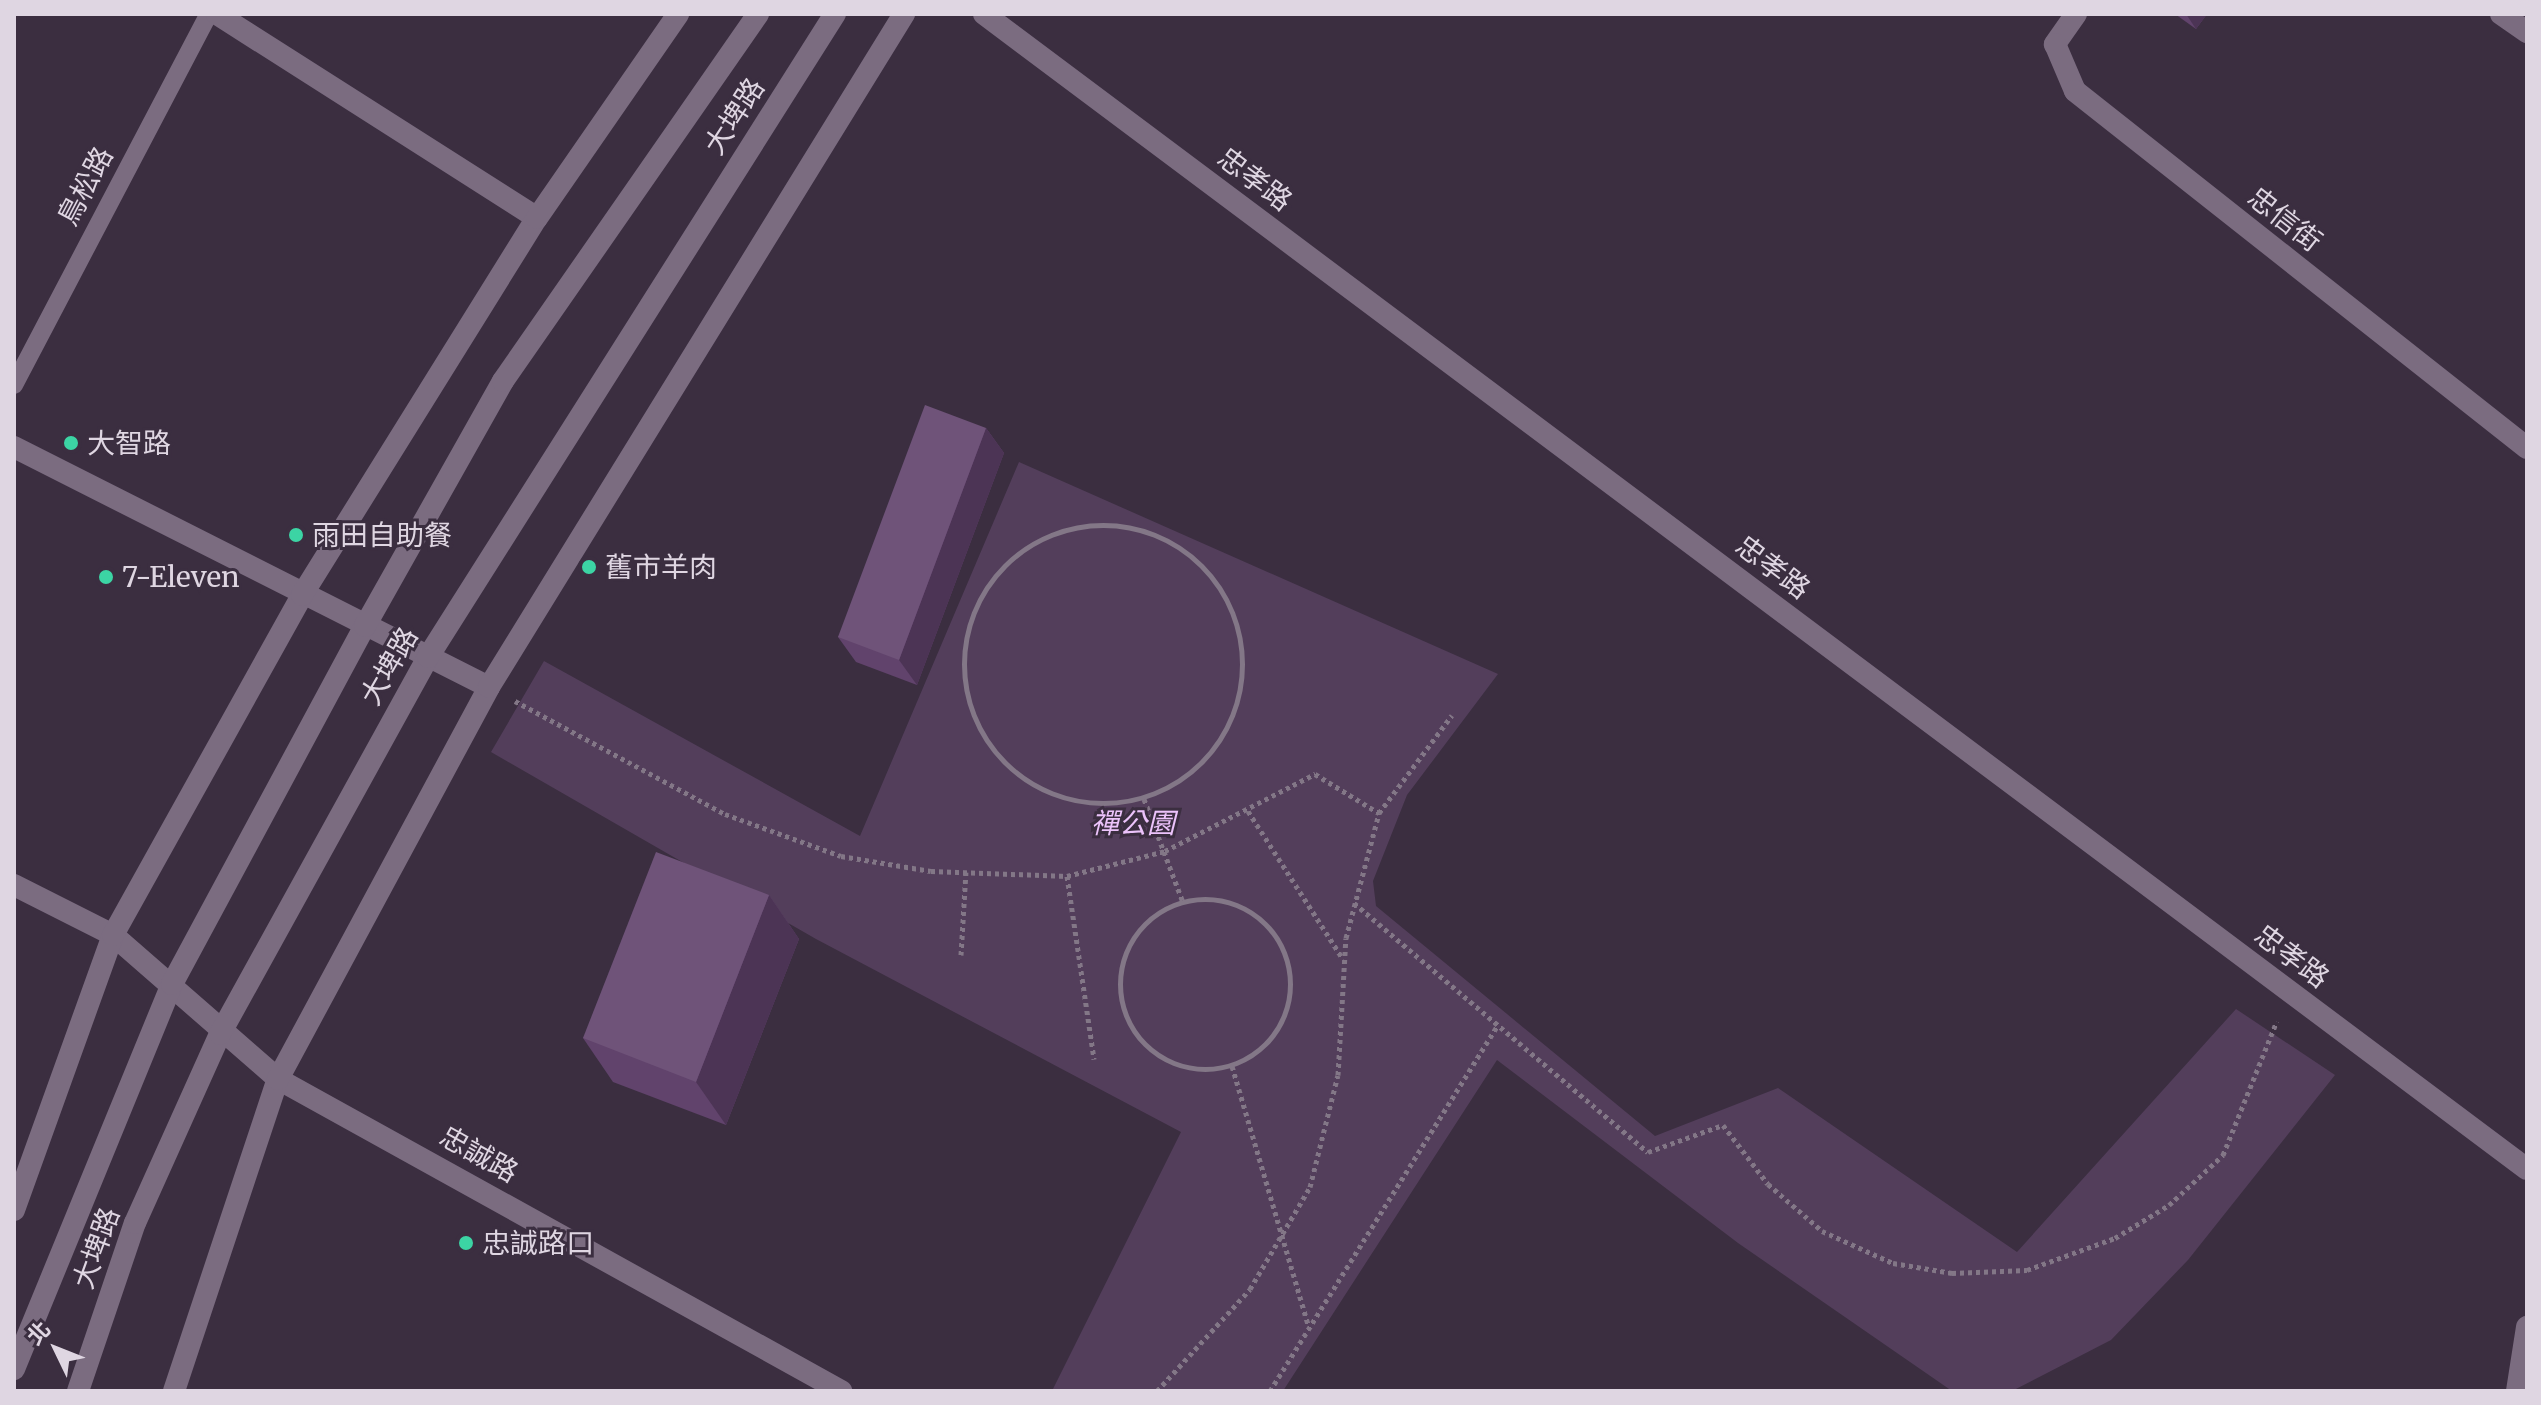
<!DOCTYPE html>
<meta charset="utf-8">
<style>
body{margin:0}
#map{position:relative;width:2541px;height:1405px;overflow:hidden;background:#3b2e40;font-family:Merriweather,"Noto Sans TC",serif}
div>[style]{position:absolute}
.green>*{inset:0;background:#533e5b}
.path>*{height:5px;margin-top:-2.5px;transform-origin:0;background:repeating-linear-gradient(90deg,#837787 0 4px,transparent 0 8px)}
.path>.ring{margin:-2.5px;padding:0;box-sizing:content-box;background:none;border:5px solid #837787;border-radius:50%}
.service>*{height:18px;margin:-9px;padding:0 9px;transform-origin:9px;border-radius:9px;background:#7b6c80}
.minor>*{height:22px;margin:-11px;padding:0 11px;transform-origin:11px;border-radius:11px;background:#7b6c80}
.secondary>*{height:22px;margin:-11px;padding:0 11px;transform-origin:11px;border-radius:11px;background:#7b6c80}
.wall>*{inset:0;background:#61436c}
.shaded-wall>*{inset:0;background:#4c3455}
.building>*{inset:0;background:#6f5379}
.dots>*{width:22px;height:22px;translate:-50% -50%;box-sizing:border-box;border:4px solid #3b2e40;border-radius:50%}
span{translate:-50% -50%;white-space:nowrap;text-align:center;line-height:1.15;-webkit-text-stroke:6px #3b2e40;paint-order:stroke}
.street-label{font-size:28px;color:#dfd6e2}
.poi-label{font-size:28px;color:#dfd6e2}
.left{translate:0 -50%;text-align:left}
.park-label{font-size:28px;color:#ecc3fb;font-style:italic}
.frame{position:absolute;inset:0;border:16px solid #dfd6e2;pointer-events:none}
.north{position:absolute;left:16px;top:1309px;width:80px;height:80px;-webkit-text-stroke:6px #3b2e40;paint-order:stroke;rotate:313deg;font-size:22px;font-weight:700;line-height:32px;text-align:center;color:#dfd6e2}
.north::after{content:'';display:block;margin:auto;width:28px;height:36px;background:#dfd6e2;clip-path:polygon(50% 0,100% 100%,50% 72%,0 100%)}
</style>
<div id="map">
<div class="green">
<div style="clip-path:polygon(1019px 462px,1498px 674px,1407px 795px,1373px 881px,1376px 906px,1655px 1136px,1778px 1088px,2017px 1252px,2236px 1009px,2335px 1075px,2188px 1260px,2111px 1340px,2012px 1391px,1952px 1391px,1738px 1243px,1497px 1060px,1283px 1391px,1052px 1391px,1181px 1132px,816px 939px,491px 752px,544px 661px,860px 836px)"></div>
</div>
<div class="path">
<div class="ring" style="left:964px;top:525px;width:273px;height:273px"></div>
<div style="left:515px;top:701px;width:238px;rotate:28.3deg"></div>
<div style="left:725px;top:814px;width:123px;rotate:19.9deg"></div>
<div style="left:841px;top:856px;width:91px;rotate:9.5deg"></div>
<div style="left:931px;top:871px;width:136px;rotate:2.1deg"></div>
<div style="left:1067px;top:876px;width:101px;rotate:-14.3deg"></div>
<div style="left:1165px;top:851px;width:169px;rotate:-27.2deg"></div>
<div style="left:1315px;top:774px;width:75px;rotate:31.4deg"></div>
<div style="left:1144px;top:799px;width:110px;rotate:69.3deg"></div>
<div style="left:1248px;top:811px;width:176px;rotate:57.3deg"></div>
<div style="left:1067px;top:876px;width:185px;rotate:81.6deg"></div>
<div class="ring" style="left:1120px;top:899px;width:165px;height:165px"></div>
<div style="left:1354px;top:903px;width:385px;rotate:40.3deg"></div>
<div style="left:1648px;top:1152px;width:80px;rotate:-19.8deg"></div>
<div style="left:1723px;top:1125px;width:74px;rotate:52.7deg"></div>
<div style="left:1768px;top:1184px;width:72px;rotate:41deg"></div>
<div style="left:1822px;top:1231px;width:78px;rotate:24.3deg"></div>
<div style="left:1893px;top:1263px;width:60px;rotate:9.6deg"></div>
<div style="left:1952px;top:1273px;width:75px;rotate:-2.3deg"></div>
<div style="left:2027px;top:1270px;width:94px;rotate:-20deg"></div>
<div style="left:2115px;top:1238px;width:63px;rotate:-31.4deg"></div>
<div style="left:2169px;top:1205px;width:74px;rotate:-42.8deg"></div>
<div style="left:2223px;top:1155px;width:144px;rotate:-68.1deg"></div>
<div style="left:961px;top:955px;width:83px;rotate:-86.6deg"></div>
<div style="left:1232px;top:1066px;width:272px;rotate:73.6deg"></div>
<div style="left:1157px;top:1391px;width:138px;rotate:-47.6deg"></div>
<div style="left:1250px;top:1289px;width:118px;rotate:-59.5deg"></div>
<div style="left:1310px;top:1187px;width:115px;rotate:-76deg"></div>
<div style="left:1338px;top:1075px;width:137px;rotate:-86.7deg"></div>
<div style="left:1346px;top:938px;width:129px;rotate:-75.2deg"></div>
<div style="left:1379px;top:813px;width:122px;rotate:-53.3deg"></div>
<div style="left:1270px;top:1391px;width:431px;rotate:-58.1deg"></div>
</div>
<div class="service">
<div style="left:14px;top:385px;width:419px;rotate:-62.3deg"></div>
</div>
<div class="minor">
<div style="left:217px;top:14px;width:379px;rotate:32.5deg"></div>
<div style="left:984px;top:14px;width:1927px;rotate:36.82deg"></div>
<div style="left:2076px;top:14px;width:37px;rotate:125deg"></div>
<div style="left:2055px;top:44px;width:51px;rotate:66.9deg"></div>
<div style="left:2075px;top:91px;width:576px;rotate:38.3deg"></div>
<div style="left:14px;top:447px;width:532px;rotate:26.81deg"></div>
<div style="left:14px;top:885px;width:111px;rotate:26.8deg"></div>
<div style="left:113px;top:935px;width:219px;rotate:41.1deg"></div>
<div style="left:278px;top:1079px;width:644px;rotate:28.99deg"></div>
<div style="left:14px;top:1210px;width:292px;rotate:-70.2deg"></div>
<div style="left:113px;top:935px;width:389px;rotate:-60.9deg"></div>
<div style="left:302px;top:595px;width:444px;rotate:-58.1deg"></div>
<div style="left:537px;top:218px;width:248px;rotate:-55.3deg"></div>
<div style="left:174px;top:1391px;width:329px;rotate:-71.6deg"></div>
<div style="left:278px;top:1079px;width:445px;rotate:-61.7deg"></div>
<div style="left:489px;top:687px;width:791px;rotate:-58.34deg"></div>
<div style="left:2517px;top:1391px;width:65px;rotate:-81.1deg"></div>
</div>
<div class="secondary">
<div style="left:2501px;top:14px;width:32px;rotate:35deg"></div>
<div style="left:14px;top:1369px;width:416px;rotate:-67.7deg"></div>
<div style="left:172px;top:984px;width:407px;rotate:-61.7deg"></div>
<div style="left:365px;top:626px;width:281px;rotate:-60.6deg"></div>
<div style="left:503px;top:381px;width:447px;rotate:-55.2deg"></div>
<div style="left:78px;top:1391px;width:177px;rotate:-71.3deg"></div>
<div style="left:135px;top:1223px;width:207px;rotate:-65.8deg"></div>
<div style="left:220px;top:1034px;width:431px;rotate:-61.1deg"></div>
<div style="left:428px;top:657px;width:761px;rotate:-57.67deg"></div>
</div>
<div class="wall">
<div style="clip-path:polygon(2175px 14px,2207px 14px,2196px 29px)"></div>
<div style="clip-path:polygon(986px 428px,1004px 453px,917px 685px,856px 662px,838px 637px)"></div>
<div style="clip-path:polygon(769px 895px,799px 939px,726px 1125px,613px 1082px,583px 1038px)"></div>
</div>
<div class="shaded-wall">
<div style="clip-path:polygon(2186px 14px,2207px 14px,2196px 29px)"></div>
<div style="clip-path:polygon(986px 428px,1004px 453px,917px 685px,899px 660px)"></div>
<div style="clip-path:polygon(769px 895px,799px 939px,726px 1125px,696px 1082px)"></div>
</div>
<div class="building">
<div style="clip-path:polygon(925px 405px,986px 428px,899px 660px,838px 637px)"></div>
<div style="clip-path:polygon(656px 852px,769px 895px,696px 1082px,583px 1038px)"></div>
</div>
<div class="dots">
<div style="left:71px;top:443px;background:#3cd4a4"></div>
<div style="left:296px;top:535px;background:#3cd4a4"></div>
<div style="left:589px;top:567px;background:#3cd4a4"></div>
<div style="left:106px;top:577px;background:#3cd4a4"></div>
<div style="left:466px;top:1243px;background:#3cd4a4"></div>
</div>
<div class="street-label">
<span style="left:734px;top:116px;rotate:-57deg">大埤路</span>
<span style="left:1255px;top:179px;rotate:37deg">忠孝路</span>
<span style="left:85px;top:186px;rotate:-62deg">鳥松路</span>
<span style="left:2285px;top:219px;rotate:38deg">忠信街</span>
<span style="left:1773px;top:567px;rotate:37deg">忠孝路</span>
<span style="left:389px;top:666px;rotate:-60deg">大埤路</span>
<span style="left:2292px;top:956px;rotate:37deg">忠孝路</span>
<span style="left:479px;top:1154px;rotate:29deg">忠誠路</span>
<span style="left:96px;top:1248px;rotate:-70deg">大埤路</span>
</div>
<div class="poi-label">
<span class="left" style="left:87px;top:443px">大智路</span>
<span class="left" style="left:312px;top:535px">雨田自助餐</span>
<span class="left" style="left:605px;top:567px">舊市羊肉</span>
<span class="left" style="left:122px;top:577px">7-Eleven</span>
<span class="left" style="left:482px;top:1243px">忠誠路口</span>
</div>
<div class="park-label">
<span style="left:1133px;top:823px">禪公園</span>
</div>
<div class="frame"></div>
<div class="north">北</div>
</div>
